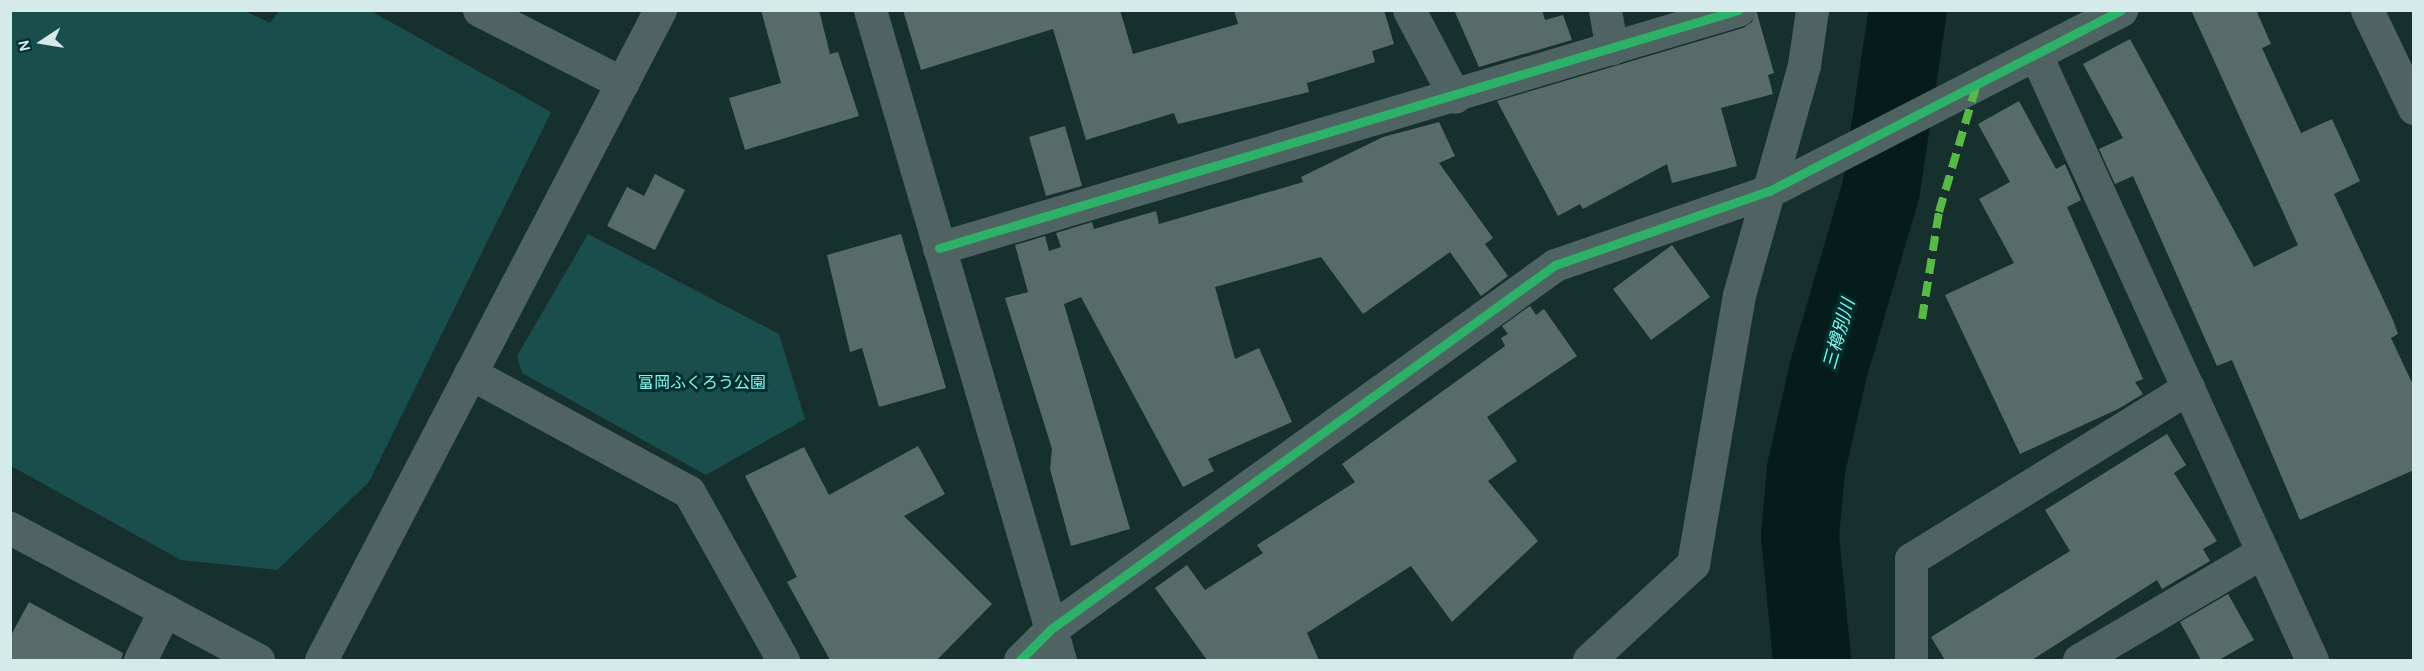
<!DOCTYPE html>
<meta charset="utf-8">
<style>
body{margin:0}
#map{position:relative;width:2424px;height:671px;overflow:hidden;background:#16302e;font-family:Karla,"Noto Sans JP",sans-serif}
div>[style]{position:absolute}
.green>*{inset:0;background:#1a4e4c}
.river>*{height:78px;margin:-39px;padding:0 39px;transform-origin:39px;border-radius:39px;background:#051c1b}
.building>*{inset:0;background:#576b69}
.minor>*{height:33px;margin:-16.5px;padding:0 16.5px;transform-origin:16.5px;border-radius:16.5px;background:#4f6363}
.quiet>*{height:8px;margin-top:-4px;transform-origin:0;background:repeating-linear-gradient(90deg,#58b947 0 15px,transparent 0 23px)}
.cycleway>*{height:9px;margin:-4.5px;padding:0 4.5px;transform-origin:4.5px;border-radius:4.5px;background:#2db169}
span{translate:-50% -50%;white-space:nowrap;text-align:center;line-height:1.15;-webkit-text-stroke:6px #002f2e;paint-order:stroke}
.park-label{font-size:16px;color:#85f7f3}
.water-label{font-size:18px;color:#82f4f0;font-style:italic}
.frame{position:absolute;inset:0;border:12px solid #d5ebea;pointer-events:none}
.north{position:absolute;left:12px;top:12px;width:60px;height:60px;-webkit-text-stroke:4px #002f2e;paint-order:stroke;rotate:258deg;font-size:16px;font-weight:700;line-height:24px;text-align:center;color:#d5ebea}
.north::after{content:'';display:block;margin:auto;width:21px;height:27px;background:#d5ebea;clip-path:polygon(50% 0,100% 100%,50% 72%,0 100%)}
</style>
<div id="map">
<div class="green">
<div style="clip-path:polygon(11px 10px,245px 11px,270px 23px,279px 11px,371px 11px,551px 112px,369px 482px,277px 570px,181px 560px,11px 466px)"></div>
<div style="clip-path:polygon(588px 234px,779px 334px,805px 419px,706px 475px,522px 373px,517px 356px)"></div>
</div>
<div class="river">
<div style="left:1812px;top:660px;width:126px;rotate:-95.5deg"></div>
<div style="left:1800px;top:535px;width:66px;rotate:-84.8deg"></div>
<div style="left:1806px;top:469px;width:100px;rotate:-77.3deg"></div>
<div style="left:1828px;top:371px;width:189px;rotate:-73.7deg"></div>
<div style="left:1881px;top:190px;width:182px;rotate:-81.5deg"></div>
</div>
<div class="building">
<div style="clip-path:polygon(761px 10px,819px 10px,830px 54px,838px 52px,859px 116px,745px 150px,729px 98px,781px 83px)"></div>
<div style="clip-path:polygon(903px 10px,1120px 10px,1133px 54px,1238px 24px,1234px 10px,1384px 10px,1394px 44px,1372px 51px,1375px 62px,1307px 83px,1309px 92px,1178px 124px,1174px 113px,1086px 140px,1053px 29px,921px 70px)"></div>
<div style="clip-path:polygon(1454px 10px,1542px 10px,1545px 20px,1563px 15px,1572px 40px,1479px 67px)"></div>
<div style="clip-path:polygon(1756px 10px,1774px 73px,1768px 75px,1773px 94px,1721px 108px,1737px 166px,1672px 183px,1667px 164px,1583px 209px,1580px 204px,1558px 216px,1497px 101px,1743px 28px,1752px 22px)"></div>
<div style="clip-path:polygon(2191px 10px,2256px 10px,2271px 44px,2262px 48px,2301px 133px,2332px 119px,2360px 181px,2334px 194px,2393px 320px,2398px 334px,2391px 338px,2414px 387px,2414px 470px,2300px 520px,2232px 360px,2217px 366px,2133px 176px,2115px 184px,2099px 149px,2123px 138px,2083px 64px,2130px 39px,2254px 267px,2298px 245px)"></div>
<div style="clip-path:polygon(2019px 101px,2056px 169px,2065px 164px,2081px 200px,2067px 207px,2143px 379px,2135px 382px,2143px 394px,2118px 409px,2020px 454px,1945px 295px,2014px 263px,1979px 199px,2010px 182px,1978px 124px)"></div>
<div style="clip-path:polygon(1439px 122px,1455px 156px,1439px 163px,1493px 238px,1485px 244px,1508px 276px,1481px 296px,1450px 252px,1363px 314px,1321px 257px,1215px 287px,1235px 359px,1259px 348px,1292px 422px,1208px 459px,1214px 471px,1183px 487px,1081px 297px,1064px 304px,1130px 529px,1071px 546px,1050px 469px,1052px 449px,1005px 298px,1028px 292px,1015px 245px,1045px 236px,1049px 251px,1061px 247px,1056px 233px,1092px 222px,1094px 229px,1156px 211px,1159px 224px,1303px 182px,1301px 177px,1383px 137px)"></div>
<div style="clip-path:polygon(1065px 126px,1082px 186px,1046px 196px,1029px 137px)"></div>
<div style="clip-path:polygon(655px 174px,685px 190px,655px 250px,607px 226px,627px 187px,644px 196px)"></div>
<div style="clip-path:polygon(901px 234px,946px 388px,879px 407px,862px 348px,850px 352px,827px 255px)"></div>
<div style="clip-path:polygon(1672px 245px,1710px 297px,1651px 340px,1613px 289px)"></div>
<div style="clip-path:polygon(1530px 306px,1536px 315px,1544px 309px,1577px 356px,1487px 417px,1517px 461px,1488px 481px,1538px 541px,1452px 622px,1411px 566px,1307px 633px,1319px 660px,1207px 660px,1155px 588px,1187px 565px,1205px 590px,1263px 553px,1257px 545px,1355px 482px,1342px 464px,1505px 346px,1501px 338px,1508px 334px,1502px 326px)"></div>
<div style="clip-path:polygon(2167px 434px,2186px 465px,2174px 473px,2217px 541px,2203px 549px,2210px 561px,2162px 589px,2157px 580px,2032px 660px,1945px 660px,1931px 637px,2070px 551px,2045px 510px)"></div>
<div style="clip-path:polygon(918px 446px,945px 494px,904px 516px,992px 604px,937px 660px,830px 660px,787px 582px,797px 577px,745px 476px,804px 447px,829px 495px)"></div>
<div style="clip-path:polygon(2228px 594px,2254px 640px,2219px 660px,2201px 660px,2180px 622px)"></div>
<div style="clip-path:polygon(29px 602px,123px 653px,121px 660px,10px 660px,10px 637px)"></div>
</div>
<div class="minor">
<div style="left:479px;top:10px;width:161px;rotate:27deg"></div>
<div style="left:870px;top:10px;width:677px;rotate:73.71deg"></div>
<div style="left:1409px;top:10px;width:98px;rotate:62.1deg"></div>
<div style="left:1605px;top:10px;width:39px;rotate:80deg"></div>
<div style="left:2367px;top:10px;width:109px;rotate:64.4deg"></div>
<div style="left:2036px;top:55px;width:665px;rotate:65.48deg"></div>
<div style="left:939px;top:248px;width:834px;rotate:-16.59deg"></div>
<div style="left:470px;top:373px;width:249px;rotate:28.5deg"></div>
<div style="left:689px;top:492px;width:193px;rotate:60.8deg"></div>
<div style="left:10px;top:528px;width:281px;rotate:28deg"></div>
<div style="left:140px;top:660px;width:56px;rotate:-63.4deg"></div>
<div style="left:321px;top:660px;width:733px;rotate:-62.46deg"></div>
<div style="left:1020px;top:660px;width:44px;rotate:-45deg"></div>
<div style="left:1051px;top:629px;width:622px;rotate:-35.84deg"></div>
<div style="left:1555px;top:265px;width:226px;rotate:-19.1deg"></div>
<div style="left:1769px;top:191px;width:396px;rotate:-27.2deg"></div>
<div style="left:1589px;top:660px;width:142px;rotate:-42.7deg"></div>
<div style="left:1693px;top:564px;width:273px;rotate:-80.3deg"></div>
<div style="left:1739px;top:295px;width:239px;rotate:-74.2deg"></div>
<div style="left:1804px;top:65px;width:56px;rotate:-81.7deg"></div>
<div style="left:1911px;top:660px;width:101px;rotate:-90deg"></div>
<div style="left:1911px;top:559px;width:326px;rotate:-31.7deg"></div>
<div style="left:2079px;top:660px;width:212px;rotate:-30.5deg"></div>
</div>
<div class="quiet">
<div style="left:1922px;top:319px;width:108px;rotate:-81deg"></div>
<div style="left:1939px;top:212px;width:130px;rotate:-73.5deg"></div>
</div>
<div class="cycleway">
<div style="left:939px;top:248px;width:834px;rotate:-16.59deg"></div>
<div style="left:1020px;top:660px;width:44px;rotate:-45deg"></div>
<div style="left:1051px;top:629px;width:622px;rotate:-35.84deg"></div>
<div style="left:1555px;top:265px;width:226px;rotate:-19.1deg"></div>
<div style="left:1769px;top:191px;width:396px;rotate:-27.2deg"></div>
</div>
<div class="park-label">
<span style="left:702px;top:383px">富岡ふくろう公園</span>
</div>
<div class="water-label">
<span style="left:1839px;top:334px;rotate:-74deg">三樽別川</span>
</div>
<div class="frame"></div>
<div class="north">N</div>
</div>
